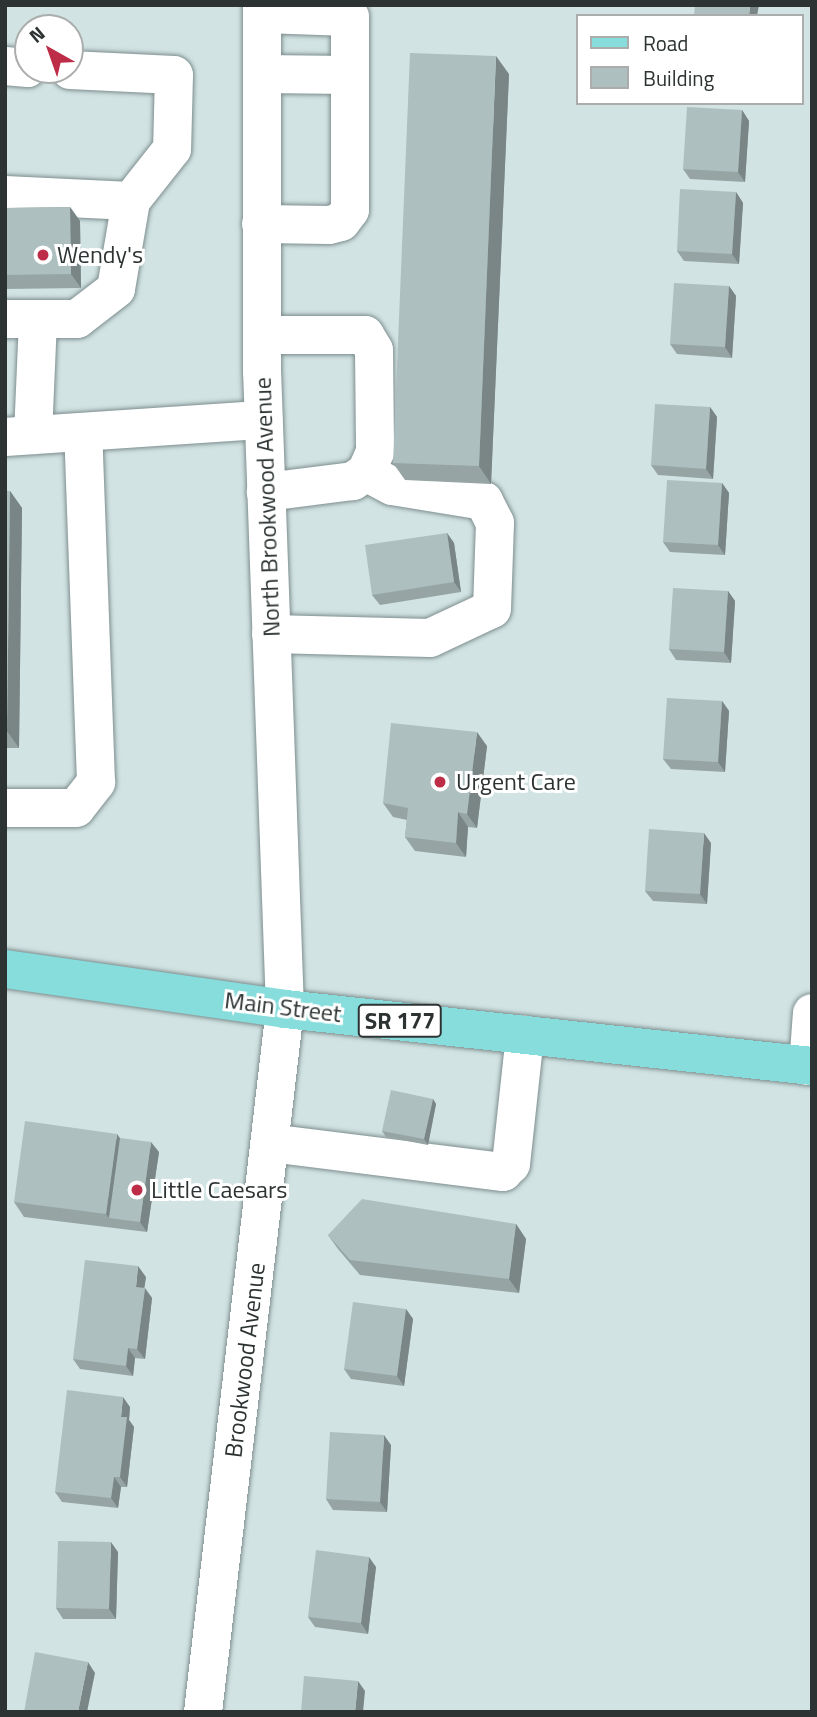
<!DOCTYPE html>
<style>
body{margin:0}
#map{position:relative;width:817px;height:1717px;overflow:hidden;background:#d2e3e3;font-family:"Titillium Web",sans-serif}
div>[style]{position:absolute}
.roads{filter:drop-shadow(0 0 2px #7e8e8e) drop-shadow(0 0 2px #7e8e8e)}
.minor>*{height:38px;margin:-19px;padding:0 19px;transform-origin:19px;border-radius:19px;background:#fff}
.major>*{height:38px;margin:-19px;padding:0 19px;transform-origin:19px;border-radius:19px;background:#87dcdc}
.wall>*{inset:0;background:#96a4a4}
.shaded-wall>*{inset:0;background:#7a8686}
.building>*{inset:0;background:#aebfbf}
.dots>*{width:19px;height:19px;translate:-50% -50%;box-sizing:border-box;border:4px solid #fff;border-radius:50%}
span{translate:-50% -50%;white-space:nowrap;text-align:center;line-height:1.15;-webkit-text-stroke:6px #fff;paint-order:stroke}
.shield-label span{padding:2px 5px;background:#fff;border:2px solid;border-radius:5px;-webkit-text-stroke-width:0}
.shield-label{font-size:23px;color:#2d3333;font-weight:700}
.poi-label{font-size:24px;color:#2d3333}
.left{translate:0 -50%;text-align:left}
.street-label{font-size:24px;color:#2d3333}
.frame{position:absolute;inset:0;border:7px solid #2d3333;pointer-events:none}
.legend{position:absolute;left:576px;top:14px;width:228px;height:91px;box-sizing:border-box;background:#fff;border:2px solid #abadad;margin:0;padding:9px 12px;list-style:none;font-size:21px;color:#2d3333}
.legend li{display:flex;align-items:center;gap:14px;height:35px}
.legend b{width:35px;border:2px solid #abadad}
.north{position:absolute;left:14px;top:14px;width:70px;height:70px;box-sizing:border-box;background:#fff;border:2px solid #abadad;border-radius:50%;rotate:320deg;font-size:19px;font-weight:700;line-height:28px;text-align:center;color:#2d3333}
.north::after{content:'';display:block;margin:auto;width:24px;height:32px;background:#be2d47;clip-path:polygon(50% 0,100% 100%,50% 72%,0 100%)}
</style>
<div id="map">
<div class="roads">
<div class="minor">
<div style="left:5px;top:66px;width:23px;rotate:5deg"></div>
<div style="left:70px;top:70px;width:104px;rotate:2.8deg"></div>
<div style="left:174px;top:75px;width:74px;rotate:91.5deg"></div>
<div style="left:172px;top:149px;width:66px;rotate:128.3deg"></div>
<div style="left:262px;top:74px;width:87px;rotate:0.7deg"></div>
<div style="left:5px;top:195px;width:126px;rotate:2.7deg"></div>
<div style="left:131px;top:201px;width:89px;rotate:99.7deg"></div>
<div style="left:116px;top:289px;width:49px;rotate:142.4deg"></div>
<div style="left:77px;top:319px;width:72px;rotate:180deg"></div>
<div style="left:261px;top:224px;width:68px;rotate:0.8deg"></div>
<div style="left:329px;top:225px;width:12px;rotate:-14deg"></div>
<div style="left:341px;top:222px;width:15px;rotate:-53deg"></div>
<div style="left:350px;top:210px;width:193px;rotate:-90deg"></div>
<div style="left:350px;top:17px;width:88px;rotate:-178deg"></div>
<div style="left:262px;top:335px;width:103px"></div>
<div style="left:365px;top:335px;width:17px;rotate:59deg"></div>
<div style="left:374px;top:350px;width:102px;rotate:89.4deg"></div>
<div style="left:375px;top:452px;width:22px;rotate:114deg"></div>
<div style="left:366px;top:472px;width:16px;rotate:145deg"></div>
<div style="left:353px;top:481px;width:88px;rotate:172.8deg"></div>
<div style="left:33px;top:435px;width:114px;rotate:-87.5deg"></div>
<div style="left:5px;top:437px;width:259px;rotate:-3.8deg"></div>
<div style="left:271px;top:634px;width:159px;rotate:1.4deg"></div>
<div style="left:430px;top:638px;width:68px;rotate:-25.1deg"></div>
<div style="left:492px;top:609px;width:86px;rotate:-88deg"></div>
<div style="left:495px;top:523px;width:25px;rotate:-117deg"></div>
<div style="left:484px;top:501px;width:93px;rotate:-170.7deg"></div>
<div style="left:392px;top:486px;width:30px;rotate:-152deg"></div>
<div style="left:5px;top:808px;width:71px"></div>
<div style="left:76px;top:808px;width:33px;rotate:-52deg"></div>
<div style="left:96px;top:782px;width:350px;rotate:-92.1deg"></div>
<div style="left:808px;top:1066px;width:53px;rotate:-85.7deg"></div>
<div style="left:270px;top:1143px;width:235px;rotate:7.1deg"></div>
<div style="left:503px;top:1172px;width:11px;rotate:-45deg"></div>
<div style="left:511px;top:1164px;width:130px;rotate:-83.8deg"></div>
<div style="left:203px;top:1712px;width:708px;rotate:-83.35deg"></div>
<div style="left:285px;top:1009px;width:638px;rotate:-92.06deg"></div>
<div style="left:262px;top:371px;width:366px;rotate:-90deg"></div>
</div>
<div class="major">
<div style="left:5px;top:969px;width:283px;rotate:8.1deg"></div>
<div style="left:285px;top:1009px;width:530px;rotate:6.17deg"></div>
</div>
</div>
<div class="wall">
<div style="clip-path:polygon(509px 74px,491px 484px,405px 480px,393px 463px)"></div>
<div style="clip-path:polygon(742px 110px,749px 121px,745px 182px,690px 179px,683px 169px)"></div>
<div style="clip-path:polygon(736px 192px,743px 203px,739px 264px,684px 261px,677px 251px)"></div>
<div style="clip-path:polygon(70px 207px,80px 221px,81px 288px,5px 289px,5px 208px)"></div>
<div style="clip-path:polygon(729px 286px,736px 296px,732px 358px,677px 354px,670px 344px)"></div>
<div style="clip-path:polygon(710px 407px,717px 417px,713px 479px,658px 475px,651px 465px)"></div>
<div style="clip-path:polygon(722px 483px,729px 493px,725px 555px,670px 552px,663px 542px)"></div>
<div style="clip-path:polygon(5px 491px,10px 491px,22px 508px,19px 748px,5px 748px)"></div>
<div style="clip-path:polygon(447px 533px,454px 543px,461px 592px,380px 605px,372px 595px)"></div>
<div style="clip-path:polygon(728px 591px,735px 601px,731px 663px,676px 660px,669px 649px)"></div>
<div style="clip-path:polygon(722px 701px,729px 711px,725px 772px,671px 769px,663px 759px)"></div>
<div style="clip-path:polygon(487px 746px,477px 828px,468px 827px,466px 857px,415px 851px,405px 837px,407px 820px,393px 817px,383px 803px)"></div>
<div style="clip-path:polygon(711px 843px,707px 904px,653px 901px,645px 891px)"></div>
<div style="clip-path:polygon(433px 1099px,436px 1104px,428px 1145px,386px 1137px,382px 1131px)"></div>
<div style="clip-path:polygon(120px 1138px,159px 1152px,147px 1232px,24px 1217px,14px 1202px)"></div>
<div style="clip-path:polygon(516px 1224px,526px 1239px,519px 1293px,360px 1275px,338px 1249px,328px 1235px)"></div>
<div style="clip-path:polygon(146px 1277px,144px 1288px,152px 1298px,145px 1359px,135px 1358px,133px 1376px,80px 1369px,73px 1359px)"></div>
<div style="clip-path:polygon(406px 1309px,413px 1319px,404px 1386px,351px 1379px,344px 1369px)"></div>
<div style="clip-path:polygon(130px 1407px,129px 1420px,134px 1427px,127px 1487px,121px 1487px,118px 1508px,62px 1502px,55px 1492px)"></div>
<div style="clip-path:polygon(391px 1445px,387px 1512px,333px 1510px,326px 1499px)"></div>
<div style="clip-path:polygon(118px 1552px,116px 1619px,63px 1619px,56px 1608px)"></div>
<div style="clip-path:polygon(376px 1567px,368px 1634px,315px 1627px,308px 1617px)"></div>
</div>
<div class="shaded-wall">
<div style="clip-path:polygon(750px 5px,759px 5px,757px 16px,749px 16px)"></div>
<div style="clip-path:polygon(496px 56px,509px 74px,491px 484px,479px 466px)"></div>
<div style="clip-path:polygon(742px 110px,749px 121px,745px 182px,738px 172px)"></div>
<div style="clip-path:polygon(736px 192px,743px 203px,739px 264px,732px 254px)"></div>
<div style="clip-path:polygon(70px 207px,80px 221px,81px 288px,71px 274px)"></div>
<div style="clip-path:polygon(729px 286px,736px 296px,732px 358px,725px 347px)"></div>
<div style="clip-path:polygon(710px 407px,717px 417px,713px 479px,706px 469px)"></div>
<div style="clip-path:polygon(722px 483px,729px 493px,725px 555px,718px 545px)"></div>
<div style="clip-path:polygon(10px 491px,22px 508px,19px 748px,7px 731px)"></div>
<div style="clip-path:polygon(447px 533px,454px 543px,461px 592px,454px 582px)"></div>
<div style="clip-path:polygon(728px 591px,735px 601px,731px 663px,724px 652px)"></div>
<div style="clip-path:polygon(722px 701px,729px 711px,725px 772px,718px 762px)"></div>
<div style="clip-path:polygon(477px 732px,487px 746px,477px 828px,467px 814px)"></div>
<div style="clip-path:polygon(458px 812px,468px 827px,466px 857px,456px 843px)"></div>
<div style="clip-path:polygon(704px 833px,711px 843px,707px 904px,700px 894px)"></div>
<div style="clip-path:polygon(433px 1099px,436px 1104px,428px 1145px,424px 1139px)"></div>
<div style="clip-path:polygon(117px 1134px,127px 1148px,109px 1218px,106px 1214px)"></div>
<div style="clip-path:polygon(151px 1142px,159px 1152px,147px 1232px,140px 1222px)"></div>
<div style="clip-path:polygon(516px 1224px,526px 1239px,519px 1293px,509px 1279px)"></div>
<div style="clip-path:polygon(138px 1266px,146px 1277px,143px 1297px,136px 1287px)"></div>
<div style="clip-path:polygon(145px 1288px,152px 1298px,145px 1359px,137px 1349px)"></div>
<div style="clip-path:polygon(406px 1309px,413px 1319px,404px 1386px,397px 1376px)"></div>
<div style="clip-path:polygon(128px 1348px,135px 1358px,133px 1376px,126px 1366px)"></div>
<div style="clip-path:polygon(123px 1397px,130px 1407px,129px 1420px,134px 1427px,127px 1487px,120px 1477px,121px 1417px)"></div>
<div style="clip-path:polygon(384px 1435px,391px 1445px,387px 1512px,380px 1502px)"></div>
<div style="clip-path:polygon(114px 1477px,121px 1487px,118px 1508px,111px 1498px)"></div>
<div style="clip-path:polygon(111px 1542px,118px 1552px,116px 1619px,109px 1609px)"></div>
<div style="clip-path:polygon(369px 1557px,376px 1567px,368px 1634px,361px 1623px)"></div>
<div style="clip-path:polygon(88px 1662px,95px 1673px,87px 1712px,78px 1712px)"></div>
<div style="clip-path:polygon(358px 1681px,365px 1691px,363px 1712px,355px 1712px)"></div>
</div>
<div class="building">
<div style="clip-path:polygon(695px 5px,750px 5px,749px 16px,694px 16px)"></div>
<div style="clip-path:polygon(410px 53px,496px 56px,479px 466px,393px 463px)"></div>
<div style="clip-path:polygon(687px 107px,742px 110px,738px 172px,683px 169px)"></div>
<div style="clip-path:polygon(680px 189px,736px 192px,732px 254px,677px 251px)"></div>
<div style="clip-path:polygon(70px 207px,71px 274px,5px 275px,5px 208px)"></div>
<div style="clip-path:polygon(674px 283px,729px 286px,725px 347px,670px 344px)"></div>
<div style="clip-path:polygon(655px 404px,710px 407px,706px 469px,651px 465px)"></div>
<div style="clip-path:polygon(667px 480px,722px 483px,718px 545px,663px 542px)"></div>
<div style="clip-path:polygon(5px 491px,10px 491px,7px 731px,5px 731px)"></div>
<div style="clip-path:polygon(447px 533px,454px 582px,372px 595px,365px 545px)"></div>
<div style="clip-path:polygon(673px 588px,728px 591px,724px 652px,669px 649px)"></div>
<div style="clip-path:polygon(667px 698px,722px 701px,718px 762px,663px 759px)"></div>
<div style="clip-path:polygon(391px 723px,477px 732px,467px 814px,458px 812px,456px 843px,405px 837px,408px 808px,383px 803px)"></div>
<div style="clip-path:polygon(649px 829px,704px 833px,700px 894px,645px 891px)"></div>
<div style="clip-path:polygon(391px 1090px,433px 1099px,424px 1139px,382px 1131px)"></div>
<div style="clip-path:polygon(25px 1121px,117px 1134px,106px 1214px,14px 1202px)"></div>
<div style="clip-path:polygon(120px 1138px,151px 1142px,140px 1222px,109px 1218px)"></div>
<div style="clip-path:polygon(362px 1199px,516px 1224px,509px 1279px,350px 1260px,328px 1235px)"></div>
<div style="clip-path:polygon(85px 1260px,138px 1266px,136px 1287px,145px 1288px,137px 1349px,128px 1348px,126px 1366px,73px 1359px)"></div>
<div style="clip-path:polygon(353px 1302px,406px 1309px,397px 1376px,344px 1369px)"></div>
<div style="clip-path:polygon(67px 1390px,123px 1397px,121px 1417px,127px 1417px,120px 1477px,114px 1477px,111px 1498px,55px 1492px)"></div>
<div style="clip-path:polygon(330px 1432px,384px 1435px,380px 1502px,326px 1499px)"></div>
<div style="clip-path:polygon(58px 1541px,111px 1542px,109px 1609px,56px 1608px)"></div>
<div style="clip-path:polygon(316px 1550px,369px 1557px,361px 1623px,308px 1617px)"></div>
<div style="clip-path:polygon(35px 1652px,88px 1662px,78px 1712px,24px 1712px)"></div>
<div style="clip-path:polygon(304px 1676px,358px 1681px,355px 1712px,301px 1712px)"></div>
</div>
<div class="dots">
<div style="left:43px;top:255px;background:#be2d47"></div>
<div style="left:440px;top:782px;background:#be2d47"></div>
<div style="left:137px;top:1190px;background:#be2d47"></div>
</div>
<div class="shield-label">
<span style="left:400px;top:1021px">SR 177</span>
</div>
<div class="poi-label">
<span class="left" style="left:57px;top:255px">Wendy's</span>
<span class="left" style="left:456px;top:782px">Urgent Care</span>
<span class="left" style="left:151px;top:1190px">Little Caesars</span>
</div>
<div class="street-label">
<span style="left:267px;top:507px;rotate:-92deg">North Brookwood Avenue</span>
<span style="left:283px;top:1007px;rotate:7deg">Main Street</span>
<span style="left:245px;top:1360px;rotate:-83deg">Brookwood Avenue</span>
</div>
<div class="frame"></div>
<ul class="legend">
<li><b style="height:9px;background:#87dcdc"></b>Road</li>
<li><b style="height:19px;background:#aebfbf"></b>Building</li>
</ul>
<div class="north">N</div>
</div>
